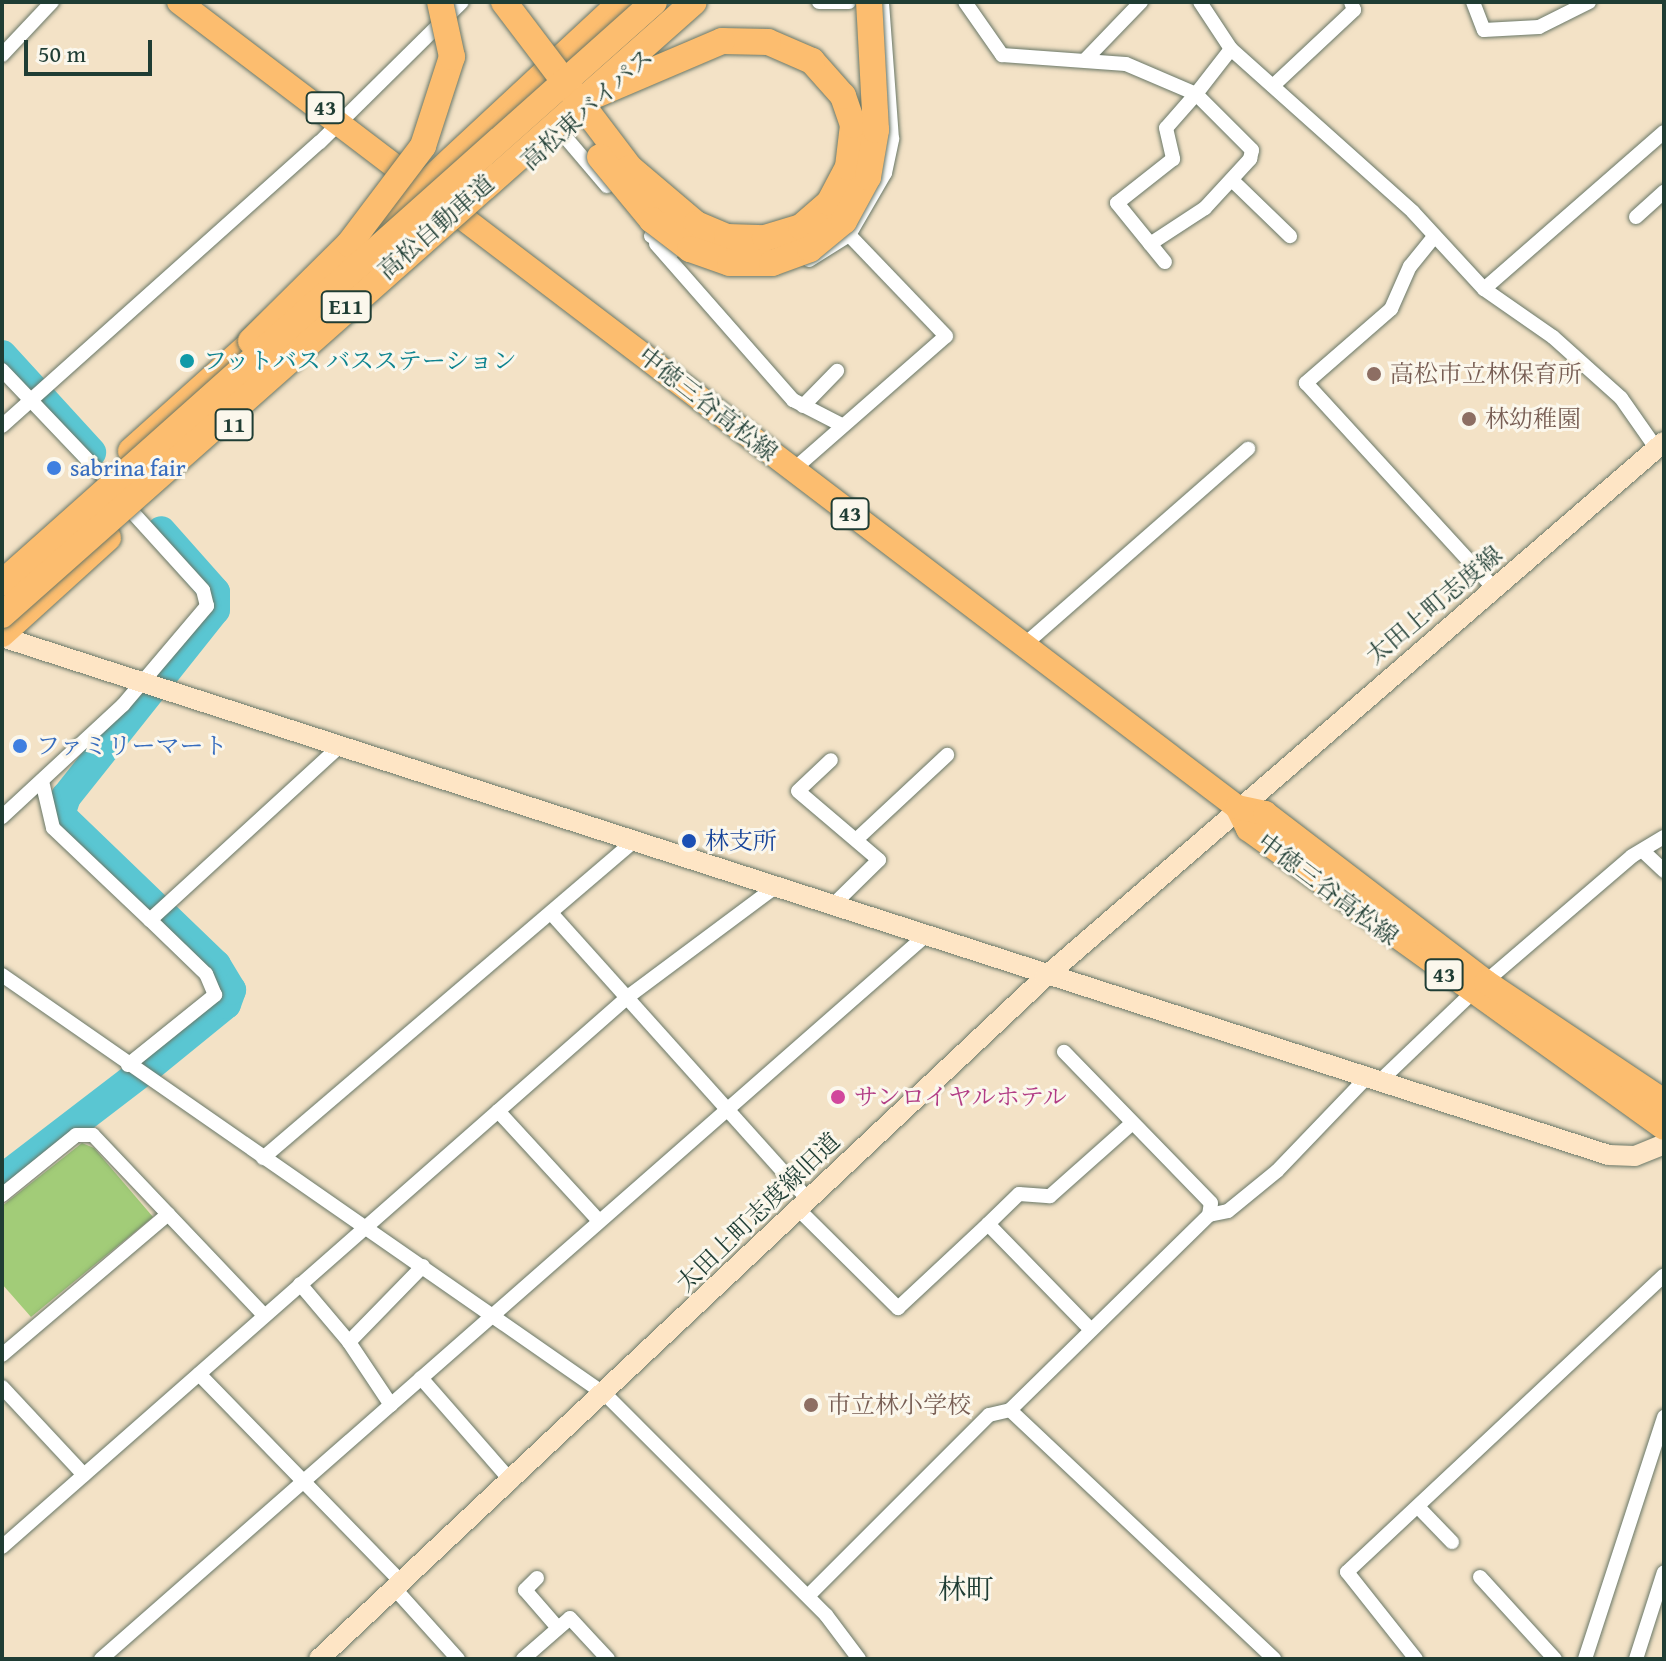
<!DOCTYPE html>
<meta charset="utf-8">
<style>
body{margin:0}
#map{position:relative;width:1666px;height:1661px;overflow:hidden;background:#f3e2c6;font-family:"Gentium Book Plus","Noto Serif JP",serif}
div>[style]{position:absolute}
.green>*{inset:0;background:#a2cc78}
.river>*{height:30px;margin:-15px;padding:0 15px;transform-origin:15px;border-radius:15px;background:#5ac6d2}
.roads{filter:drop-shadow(0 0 2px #697767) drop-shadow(0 0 2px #697767)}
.street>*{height:14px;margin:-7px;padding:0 7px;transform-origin:7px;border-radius:7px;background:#fff}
.secondary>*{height:20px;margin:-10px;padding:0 10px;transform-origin:10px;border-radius:10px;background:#fee5c5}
.primary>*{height:24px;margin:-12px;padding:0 12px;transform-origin:12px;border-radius:12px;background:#fcbd6f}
.highway>*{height:26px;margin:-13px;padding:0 13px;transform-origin:13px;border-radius:13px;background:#fcbd6f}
.bridges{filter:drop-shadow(0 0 2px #697767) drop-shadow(0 0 2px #697767)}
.highway-bridge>*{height:26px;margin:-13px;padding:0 13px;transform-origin:13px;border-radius:13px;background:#fcbd6f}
.dots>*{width:22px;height:22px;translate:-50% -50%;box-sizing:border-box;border:4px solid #fbf7ec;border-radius:50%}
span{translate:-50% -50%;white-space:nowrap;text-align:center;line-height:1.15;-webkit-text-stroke:6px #fbf7ec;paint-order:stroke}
.shield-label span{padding:2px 6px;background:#fbf7ec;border:2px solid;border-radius:6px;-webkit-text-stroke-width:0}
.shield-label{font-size:22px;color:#1f3d34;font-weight:700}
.street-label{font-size:24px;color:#1f3d34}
.culture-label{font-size:24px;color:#0d838f}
.left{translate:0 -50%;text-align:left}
.education-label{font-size:24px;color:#785e54}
.shop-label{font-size:24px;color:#366cbe}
.transit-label{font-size:24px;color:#164399}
.hotel-label{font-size:24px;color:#b23c85}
.quarter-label{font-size:28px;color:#1f3d34}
.frame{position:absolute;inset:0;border:4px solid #1f3d34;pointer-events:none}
.scale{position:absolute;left:24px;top:40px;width:128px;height:36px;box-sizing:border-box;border:4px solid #1f3d34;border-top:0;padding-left:10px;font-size:24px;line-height:28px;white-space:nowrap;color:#1f3d34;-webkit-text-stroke:6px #fbf7ec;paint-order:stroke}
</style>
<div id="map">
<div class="green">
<div style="clip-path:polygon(82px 1143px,94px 1148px,153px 1217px,31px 1317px,2px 1284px,2px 1206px)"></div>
</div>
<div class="river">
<div style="left:2px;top:355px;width:132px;rotate:47.5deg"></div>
<div style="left:2px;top:1179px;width:186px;rotate:-37.4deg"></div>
<div style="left:150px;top:1066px;width:98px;rotate:-39.2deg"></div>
<div style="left:226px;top:1004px;width:15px;rotate:-70deg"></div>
<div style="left:231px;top:990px;width:29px;rotate:-121deg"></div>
<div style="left:216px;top:965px;width:216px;rotate:-136.1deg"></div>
<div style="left:60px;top:815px;width:19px;rotate:-72deg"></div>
<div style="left:66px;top:797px;width:239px;rotate:-51.5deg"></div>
<div style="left:215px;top:610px;width:18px;rotate:-90deg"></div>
<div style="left:215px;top:592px;width:81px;rotate:-131.5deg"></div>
</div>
<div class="roads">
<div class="street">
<div style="left:819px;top:2px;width:30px"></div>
<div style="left:965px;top:2px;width:65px;rotate:55.1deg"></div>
<div style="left:1002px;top:55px;width:124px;rotate:4.2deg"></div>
<div style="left:1126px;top:64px;width:76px;rotate:23.2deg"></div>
<div style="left:1196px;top:94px;width:57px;rotate:-52.1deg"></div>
<div style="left:1231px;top:49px;width:244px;rotate:41.8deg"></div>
<div style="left:1413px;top:212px;width:105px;rotate:47.3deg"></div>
<div style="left:1484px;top:289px;width:84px;rotate:34.8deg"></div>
<div style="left:1553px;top:337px;width:91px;rotate:41.9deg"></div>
<div style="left:1621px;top:398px;width:61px;rotate:55deg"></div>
<div style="left:1200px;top:2px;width:56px;rotate:56.6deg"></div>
<div style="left:1473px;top:2px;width:30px;rotate:69deg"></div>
<div style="left:1484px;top:30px;width:55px;rotate:-3.1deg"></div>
<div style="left:1539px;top:27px;width:56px;rotate:-26.6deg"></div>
<div style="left:2px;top:55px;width:73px;rotate:-46.7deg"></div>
<div style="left:1085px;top:60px;width:81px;rotate:-46deg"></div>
<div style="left:1276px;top:83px;width:107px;rotate:-43.1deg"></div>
<div style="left:1354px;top:10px;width:9px;rotate:-111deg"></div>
<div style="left:561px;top:132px;width:71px;rotate:49.6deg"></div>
<div style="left:1234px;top:182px;width:78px;rotate:44deg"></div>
<div style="left:1636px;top:217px;width:38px;rotate:-42deg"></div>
<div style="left:651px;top:236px;width:27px;rotate:33deg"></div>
<div style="left:1433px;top:238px;width:36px;rotate:129deg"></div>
<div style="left:1410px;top:266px;width:47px;rotate:113.8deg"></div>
<div style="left:1391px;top:309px;width:113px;rotate:139deg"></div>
<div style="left:1306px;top:383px;width:280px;rotate:47.5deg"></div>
<div style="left:656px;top:244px;width:208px;rotate:48.7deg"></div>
<div style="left:793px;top:400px;width:53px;rotate:27.1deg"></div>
<div style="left:1150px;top:244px;width:66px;rotate:-33.2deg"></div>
<div style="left:1205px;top:208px;width:67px;rotate:-47.4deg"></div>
<div style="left:1250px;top:159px;width:9px;rotate:-77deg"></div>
<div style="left:1252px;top:150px;width:79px;rotate:-135deg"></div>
<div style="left:1196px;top:94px;width:45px;rotate:131.4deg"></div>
<div style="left:1166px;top:128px;width:32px;rotate:77deg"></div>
<div style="left:1173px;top:159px;width:71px;rotate:141.8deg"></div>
<div style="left:1117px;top:203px;width:76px;rotate:50.9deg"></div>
<div style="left:809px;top:260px;width:47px;rotate:-32deg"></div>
<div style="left:849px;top:235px;width:72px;rotate:-59.9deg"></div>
<div style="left:885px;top:173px;width:35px;rotate:-78deg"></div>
<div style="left:892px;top:139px;width:137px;rotate:-94.2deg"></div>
<div style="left:1484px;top:289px;width:239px;rotate:-41.1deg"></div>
<div style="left:2px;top:370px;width:146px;rotate:46.4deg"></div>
<div style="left:803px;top:406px;width:49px;rotate:-45.8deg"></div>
<div style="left:2px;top:426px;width:426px;rotate:-41.8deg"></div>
<div style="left:320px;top:142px;width:199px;rotate:-44.6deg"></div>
<div style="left:793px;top:470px;width:203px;rotate:-41.2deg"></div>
<div style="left:946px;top:336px;width:140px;rotate:-133.8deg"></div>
<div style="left:1024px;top:645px;width:298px;rotate:-41.2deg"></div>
<div style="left:42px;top:781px;width:48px;rotate:76.8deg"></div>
<div style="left:53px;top:828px;width:134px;rotate:43.5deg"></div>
<div style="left:2px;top:817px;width:165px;rotate:-42.8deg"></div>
<div style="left:123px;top:705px;width:130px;rotate:-49.7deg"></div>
<div style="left:207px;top:606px;width:16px;rotate:-104deg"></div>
<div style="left:203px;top:590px;width:103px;rotate:-132.2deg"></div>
<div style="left:858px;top:838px;width:122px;rotate:-43deg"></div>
<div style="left:1646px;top:854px;width:25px;rotate:43deg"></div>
<div style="left:831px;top:907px;width:67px;rotate:-44.4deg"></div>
<div style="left:879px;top:860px;width:106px;rotate:-139.6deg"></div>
<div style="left:798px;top:791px;width:45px;rotate:-43.2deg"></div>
<div style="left:551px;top:913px;width:385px;rotate:48.1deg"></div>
<div style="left:2px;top:975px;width:736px;rotate:34.81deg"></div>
<div style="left:606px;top:1395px;width:311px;rotate:45deg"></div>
<div style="left:826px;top:1615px;width:55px;rotate:53.1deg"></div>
<div style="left:128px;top:1065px;width:112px;rotate:-38.8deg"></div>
<div style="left:215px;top:995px;width:23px;rotate:-113deg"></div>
<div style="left:206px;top:974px;width:78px;rotate:-136deg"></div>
<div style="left:150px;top:920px;width:256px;rotate:-42.5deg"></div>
<div style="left:1381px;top:1080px;width:123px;rotate:-43.7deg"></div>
<div style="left:1470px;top:995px;width:213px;rotate:-40.6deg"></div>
<div style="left:1632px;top:856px;width:37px;rotate:-31deg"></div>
<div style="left:498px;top:1111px;width:149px;rotate:47.4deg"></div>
<div style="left:263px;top:1158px;width:487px;rotate:-40.5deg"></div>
<div style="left:2px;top:1195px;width:95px;rotate:-39deg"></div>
<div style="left:76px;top:1135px;width:17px"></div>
<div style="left:93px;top:1135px;width:248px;rotate:46.5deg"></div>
<div style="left:798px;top:1209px;width:141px;rotate:44.7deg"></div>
<div style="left:898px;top:1308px;width:123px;rotate:-43deg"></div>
<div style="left:988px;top:1224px;width:146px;rotate:45.8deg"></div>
<div style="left:1209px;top:1215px;width:19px;rotate:-12deg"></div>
<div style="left:1228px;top:1211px;width:63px;rotate:-39.2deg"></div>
<div style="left:1277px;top:1171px;width:132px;rotate:-46.2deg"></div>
<div style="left:988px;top:1224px;width:43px;rotate:-44.1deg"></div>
<div style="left:1019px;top:1194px;width:31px;rotate:4deg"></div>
<div style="left:1050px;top:1196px;width:108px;rotate:-41.6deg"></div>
<div style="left:300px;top:1284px;width:76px;rotate:49.8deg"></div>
<div style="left:2px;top:1355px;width:218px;rotate:-40.3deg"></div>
<div style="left:199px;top:1374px;width:291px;rotate:45.8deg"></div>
<div style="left:421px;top:1378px;width:138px;rotate:48.8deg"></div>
<div style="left:2px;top:1387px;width:120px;rotate:47deg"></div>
<div style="left:391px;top:1405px;width:76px;rotate:-123.7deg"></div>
<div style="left:349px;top:1342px;width:106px;rotate:-45.8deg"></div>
<div style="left:1010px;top:1410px;width:363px;rotate:43.3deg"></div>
<div style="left:1420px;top:1509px;width:46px;rotate:45.9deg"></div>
<div style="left:2px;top:1547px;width:835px;rotate:-41.31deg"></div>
<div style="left:629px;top:996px;width:181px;rotate:-36.7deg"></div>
<div style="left:1480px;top:1577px;width:111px;rotate:47.6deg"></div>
<div style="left:537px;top:1578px;width:17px;rotate:135deg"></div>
<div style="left:525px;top:1590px;width:50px;rotate:49deg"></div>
<div style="left:395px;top:1589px;width:94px;rotate:48deg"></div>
<div style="left:808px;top:1596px;width:256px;rotate:-45deg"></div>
<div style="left:989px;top:1415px;width:22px;rotate:-13deg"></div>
<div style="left:1010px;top:1410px;width:279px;rotate:-44.4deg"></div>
<div style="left:1209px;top:1215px;width:12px;rotate:-81deg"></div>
<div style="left:1211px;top:1203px;width:211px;rotate:-134.2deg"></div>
<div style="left:101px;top:1659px;width:1095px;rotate:-41.26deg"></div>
<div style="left:523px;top:1659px;width:62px;rotate:-41.1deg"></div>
<div style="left:570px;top:1618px;width:56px;rotate:47.2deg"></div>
<div style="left:1416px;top:1659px;width:111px;rotate:-128.4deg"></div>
<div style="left:1347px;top:1572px;width:434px;rotate:-43.1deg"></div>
<div style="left:1585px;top:1659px;width:255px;rotate:-71.9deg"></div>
<div style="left:1636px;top:1659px;width:91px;rotate:-72.2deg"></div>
</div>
<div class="secondary">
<div style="left:2px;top:637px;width:1688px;rotate:17.87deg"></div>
<div style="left:1609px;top:1155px;width:26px;rotate:2deg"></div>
<div style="left:1635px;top:1156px;width:31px;rotate:-22deg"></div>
<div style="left:319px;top:1659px;width:996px;rotate:-43.21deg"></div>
<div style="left:1045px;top:977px;width:818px;rotate:-40.84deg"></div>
</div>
<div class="primary">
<div style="left:179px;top:2px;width:1329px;rotate:37.27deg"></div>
<div style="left:1237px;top:807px;width:25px;rotate:63deg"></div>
<div style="left:1248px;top:829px;width:512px;rotate:35.71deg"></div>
<div style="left:1237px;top:807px;width:29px;rotate:12deg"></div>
<div style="left:1265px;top:813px;width:278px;rotate:37.4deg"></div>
<div style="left:1486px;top:982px;width:214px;rotate:33.8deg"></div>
</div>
<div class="highway">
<div style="left:349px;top:255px;width:371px;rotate:-42.9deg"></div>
<div style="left:131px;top:451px;width:186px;rotate:-41.9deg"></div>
<div style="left:2px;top:634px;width:143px;rotate:-42.2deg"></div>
</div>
</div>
<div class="bridges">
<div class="highway-bridge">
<div style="left:504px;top:2px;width:208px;rotate:52.8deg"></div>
<div style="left:630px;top:168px;width:87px;rotate:40.3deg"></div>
<div style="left:696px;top:224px;width:34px;rotate:23deg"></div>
<div style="left:727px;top:237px;width:38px;rotate:2deg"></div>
<div style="left:765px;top:238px;width:38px;rotate:-17deg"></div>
<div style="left:801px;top:227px;width:37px;rotate:-41deg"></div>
<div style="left:829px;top:203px;width:41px;rotate:-62.2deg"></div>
<div style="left:848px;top:167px;width:42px;rotate:-83.2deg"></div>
<div style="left:853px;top:125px;width:31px;rotate:-109deg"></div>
<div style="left:843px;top:96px;width:47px;rotate:-131.5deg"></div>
<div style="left:812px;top:61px;width:48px;rotate:-156.6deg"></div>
<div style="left:768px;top:42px;width:46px;rotate:-178.8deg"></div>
<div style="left:722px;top:41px;width:135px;rotate:156.9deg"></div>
<div style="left:600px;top:157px;width:82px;rotate:50.5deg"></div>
<div style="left:652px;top:220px;width:48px;rotate:37.3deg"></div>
<div style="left:690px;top:249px;width:42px;rotate:19.3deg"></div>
<div style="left:730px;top:263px;width:42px"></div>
<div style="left:772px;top:263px;width:40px;rotate:-20.2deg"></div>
<div style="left:810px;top:249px;width:44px;rotate:-39.5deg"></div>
<div style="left:844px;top:221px;width:50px;rotate:-61.4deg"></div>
<div style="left:868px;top:177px;width:48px;rotate:-80.3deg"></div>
<div style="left:876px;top:130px;width:128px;rotate:-93.1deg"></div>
<div style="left:251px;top:341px;width:138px;rotate:-44.7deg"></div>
<div style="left:349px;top:244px;width:123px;rotate:-52.9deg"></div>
<div style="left:423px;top:146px;width:94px;rotate:-72deg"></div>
<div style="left:452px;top:57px;width:56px;rotate:-102.3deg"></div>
<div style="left:2px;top:583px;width:873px;rotate:-41.7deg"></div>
<div style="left:2px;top:615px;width:924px;rotate:-41.54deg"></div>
</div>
</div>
<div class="dots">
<div style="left:187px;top:361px;background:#0f9aa8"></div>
<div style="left:1374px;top:374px;background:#8d6e63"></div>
<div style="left:1469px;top:419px;background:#8d6e63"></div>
<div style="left:54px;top:468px;background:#3f7fe0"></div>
<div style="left:20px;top:746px;background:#3f7fe0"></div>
<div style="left:689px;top:841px;background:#1a4fb4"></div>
<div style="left:838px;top:1097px;background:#d1479c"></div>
<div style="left:811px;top:1405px;background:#8d6e63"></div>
</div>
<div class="shield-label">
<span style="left:325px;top:108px">43</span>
<span style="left:346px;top:307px">E11</span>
<span style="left:234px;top:425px">11</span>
<span style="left:850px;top:514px">43</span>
<span style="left:1444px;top:975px">43</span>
</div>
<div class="street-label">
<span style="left:587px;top:109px;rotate:-42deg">高松東バイパス</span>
<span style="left:436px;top:227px;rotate:-41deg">高松自動車道</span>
<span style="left:708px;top:404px;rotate:38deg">中徳三谷高松線</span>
<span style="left:1434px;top:605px;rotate:-40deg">太田上町志度線</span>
<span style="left:1328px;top:889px;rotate:37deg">中徳三谷高松線</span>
<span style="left:758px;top:1212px;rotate:-44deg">太田上町志度線旧道</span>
</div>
<div class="culture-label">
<span class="left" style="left:203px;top:361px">フットバス バスステーション</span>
</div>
<div class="education-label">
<span class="left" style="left:1390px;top:374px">高松市立林保育所</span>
<span class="left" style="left:1485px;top:419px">林幼稚園</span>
<span class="left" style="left:827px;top:1405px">市立林小学校</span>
</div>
<div class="shop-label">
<span class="left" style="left:70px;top:468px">sabrina fair</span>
<span class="left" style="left:36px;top:746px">ファミリーマート</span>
</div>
<div class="transit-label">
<span class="left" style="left:705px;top:841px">林支所</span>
</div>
<div class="hotel-label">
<span class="left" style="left:854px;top:1097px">サンロイヤルホテル</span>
</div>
<div class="quarter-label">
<span style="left:966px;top:1589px">林町</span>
</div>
<div class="frame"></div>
<div class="scale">50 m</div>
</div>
